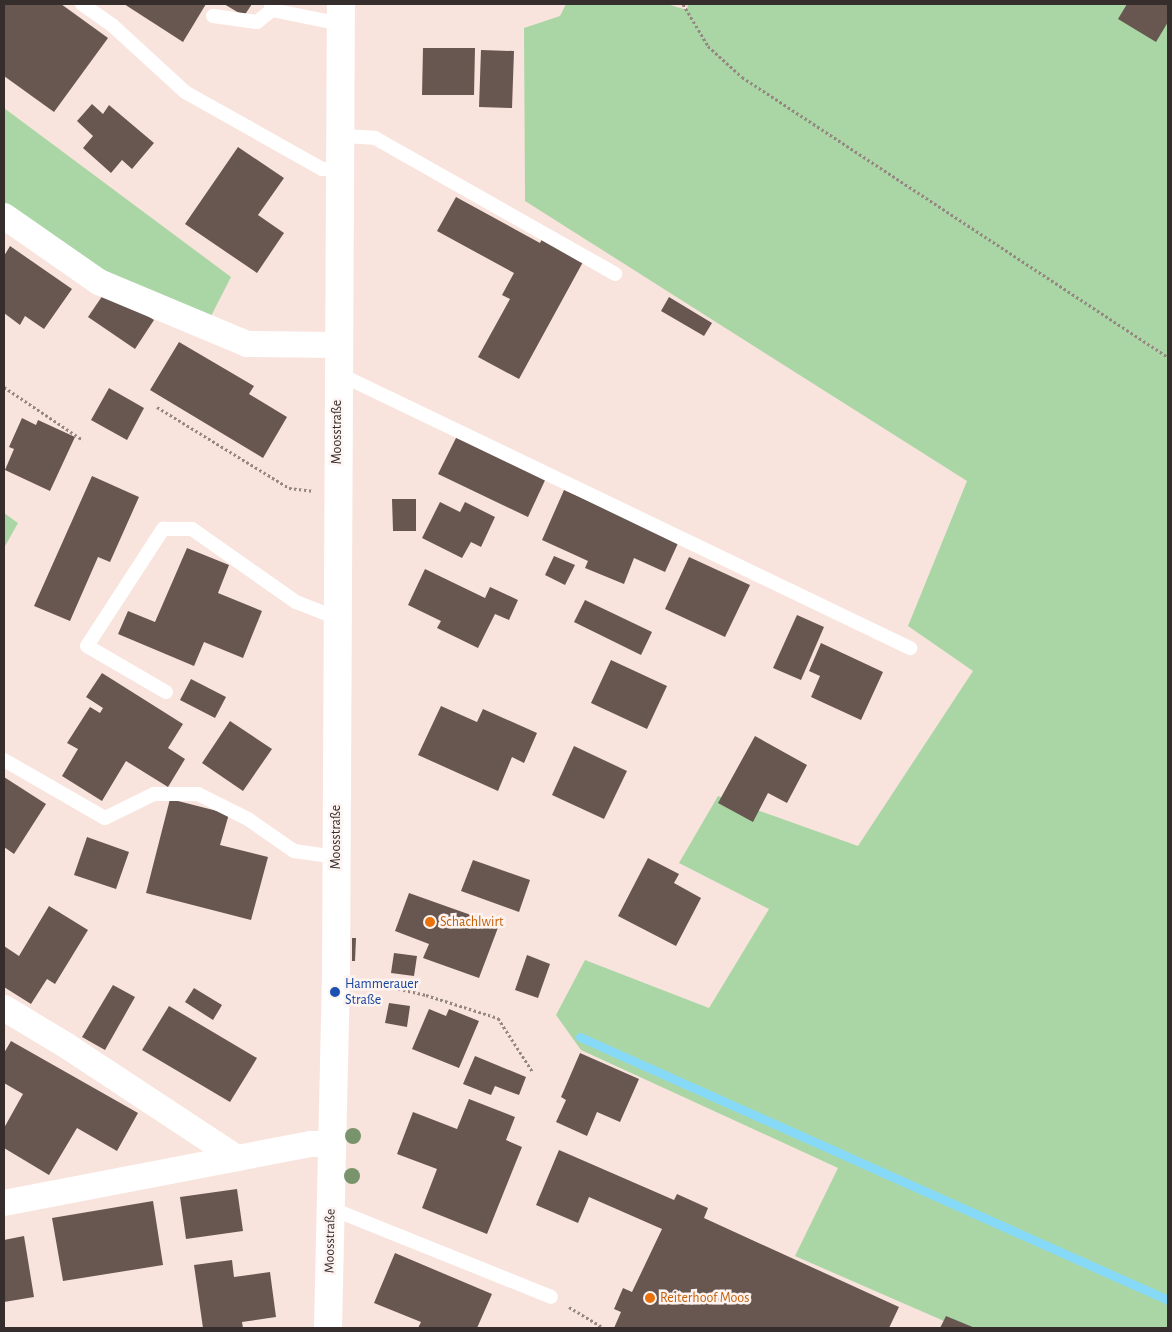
<!DOCTYPE html>
<meta charset="utf-8">
<style>
body{margin:0}
#map{position:relative;width:1172px;height:1332px;overflow:hidden;background:#f9e4dd;font-family:"Alegreya Sans",sans-serif}
div>[style]{position:absolute}
.green>*{inset:0;background:#aad6a6}
.stream>*{height:9px;margin:-4.5px;padding:0 4.5px;transform-origin:4.5px;border-radius:4.5px;background:#86daf7}
.building>*{inset:0;background:#685750}
.path>*{height:3px;margin-top:-1.5px;transform-origin:0;background:repeating-linear-gradient(90deg,#958782 0 2.5px,transparent 0 5px)}
.lane>*{height:14px;margin:-7px;padding:0 7px;transform-origin:7px;border-radius:7px;background:#fff}
.street>*{height:26px;margin:-13px;padding:0 13px;transform-origin:13px;border-radius:13px;background:#fff}
.secondary>*{height:28px;margin:-14px;padding:0 14px;transform-origin:14px;border-radius:14px;background:#fff}
.trees>*{width:16px;height:16px;margin:-8px;border-radius:50%;background:#79936c}
.dots>*{width:14px;height:14px;translate:-50% -50%;box-sizing:border-box;border:2px solid #fdf4f1;border-radius:50%}
span{translate:-50% -50%;white-space:nowrap;text-align:center;line-height:1.15;-webkit-text-stroke:5px #fdf4f1;paint-order:stroke}
.street-label{font-size:14px;color:#362e2c}
.food-label{font-size:14px;color:#c56008}
.left{translate:0 -50%;text-align:left}
.transit-label{font-size:14px;color:#164399}
.frame{position:absolute;inset:0;border:5px solid #362e2c;pointer-events:none}
</style>
<div id="map">
<div class="green">
<div style="clip-path:polygon(566px 4px,667px 4px,687px 10px,688px 4px,1168px 4px,1168px 1328px,960px 1328px,795px 1256px,838px 1168px,581px 1050px,556px 1015px,585px 960px,709px 1008px,769px 909px,679px 863px,718px 796px,858px 846px,973px 671px,908px 626px,967px 481px,525px 201px,524px 28px,560px 16px)"></div>
<div style="clip-path:polygon(4px 108px,231px 277px,208px 322px,103px 274px,4px 206px)"></div>
<div style="clip-path:polygon(4px 513px,18px 523px,4px 548px)"></div>
</div>
<div class="stream">
<div style="left:580px;top:1037px;width:644px;rotate:24.1deg"></div>
</div>
<div class="building">
<div style="clip-path:polygon(4px 4px,61px 4px,108px 38px,54px 112px,4px 76px)"></div>
<div style="clip-path:polygon(124px 4px,206px 4px,183px 42px)"></div>
<div style="clip-path:polygon(224px 4px,252px 4px,244px 16px)"></div>
<div style="clip-path:polygon(1127px 4px,1168px 4px,1168px 22px,1156px 42px,1118px 19px)"></div>
<div style="clip-path:polygon(423px 48px,475px 48px,474px 95px,422px 95px)"></div>
<div style="clip-path:polygon(481px 50px,514px 51px,512px 108px,479px 107px)"></div>
<div style="clip-path:polygon(92px 104px,103px 114px,109px 105px,154px 143px,132px 169px,122px 160px,111px 173px,83px 148px,93px 136px,77px 121px)"></div>
<div style="clip-path:polygon(238px 147px,284px 178px,258px 215px,284px 233px,257px 273px,185px 224px)"></div>
<div style="clip-path:polygon(456px 197px,540px 243px,542px 239px,583px 262px,519px 379px,478px 357px,510px 299px,502px 295px,514px 273px,437px 231px)"></div>
<div style="clip-path:polygon(10px 246px,72px 289px,44px 329px,25px 316px,20px 325px,4px 313px,4px 256px)"></div>
<div style="clip-path:polygon(107px 289px,154px 320px,135px 349px,88px 317px)"></div>
<div style="clip-path:polygon(669px 297px,712px 323px,704px 336px,661px 311px)"></div>
<div style="clip-path:polygon(179px 342px,254px 386px,249px 394px,287px 417px,263px 458px,150px 390px)"></div>
<div style="clip-path:polygon(109px 388px,144px 408px,127px 440px,91px 420px)"></div>
<div style="clip-path:polygon(22px 418px,36px 425px,38px 420px,75px 437px,50px 491px,5px 470px,14px 449px,9px 447px)"></div>
<div style="clip-path:polygon(458px 434px,547px 476px,528px 517px,438px 474px)"></div>
<div style="clip-path:polygon(92px 476px,139px 497px,110px 562px,98px 557px,70px 621px,34px 606px)"></div>
<div style="clip-path:polygon(564px 490px,679px 541px,665px 572px,634px 558px,624px 584px,585px 568px,588px 561px,542px 540px)"></div>
<div style="clip-path:polygon(392px 499px,416px 499px,416px 531px,393px 531px)"></div>
<div style="clip-path:polygon(440px 502px,460px 512px,465px 502px,495px 517px,481px 547px,471px 542px,462px 558px,422px 538px)"></div>
<div style="clip-path:polygon(187px 548px,229px 565px,218px 593px,262px 611px,243px 658px,204px 642px,194px 666px,118px 634px,128px 611px,155px 622px)"></div>
<div style="clip-path:polygon(554px 556px,575px 565px,565px 585px,545px 575px)"></div>
<div style="clip-path:polygon(689px 557px,750px 585px,725px 637px,665px 609px)"></div>
<div style="clip-path:polygon(425px 569px,485px 598px,490px 587px,518px 600px,509px 620px,495px 614px,478px 648px,437px 628px,441px 621px,408px 605px)"></div>
<div style="clip-path:polygon(585px 600px,652px 632px,641px 655px,574px 622px)"></div>
<div style="clip-path:polygon(797px 615px,824px 627px,801px 680px,773px 668px)"></div>
<div style="clip-path:polygon(821px 643px,883px 672px,861px 720px,811px 697px,820px 676px,809px 671px)"></div>
<div style="clip-path:polygon(611px 660px,667px 686px,647px 729px,591px 703px)"></div>
<div style="clip-path:polygon(102px 673px,183px 724px,168px 748px,185px 759px,168px 787px,126px 761px,102px 801px,62px 776px,78px 749px,67px 743px,90px 707px,100px 713px,103px 708px,86px 697px)"></div>
<div style="clip-path:polygon(191px 679px,226px 697px,215px 718px,180px 700px)"></div>
<div style="clip-path:polygon(441px 706px,477px 722px,483px 709px,537px 733px,524px 763px,512px 757px,498px 791px,418px 755px)"></div>
<div style="clip-path:polygon(230px 721px,272px 749px,243px 791px,202px 763px)"></div>
<div style="clip-path:polygon(755px 736px,807px 765px,787px 803px,768px 793px,753px 822px,718px 803px)"></div>
<div style="clip-path:polygon(574px 746px,627px 771px,604px 819px,552px 795px)"></div>
<div style="clip-path:polygon(4px 777px,46px 804px,14px 854px,4px 847px)"></div>
<div style="clip-path:polygon(170px 799px,229px 814px,220px 845px,268px 857px,251px 920px,146px 893px)"></div>
<div style="clip-path:polygon(87px 837px,129px 852px,116px 889px,74px 875px)"></div>
<div style="clip-path:polygon(648px 858px,679px 874px,674px 883px,701px 898px,676px 946px,618px 916px)"></div>
<div style="clip-path:polygon(473px 860px,530px 880px,519px 912px,461px 891px)"></div>
<div style="clip-path:polygon(409px 893px,499px 925px,479px 978px,423px 958px,429px 944px,395px 931px)"></div>
<div style="clip-path:polygon(49px 906px,88px 930px,55px 984px,47px 979px,31px 1004px,4px 987px,4px 946px,19px 956px)"></div>
<div style="clip-path:polygon(352px 938px,356px 938px,355px 961px,352px 961px)"></div>
<div style="clip-path:polygon(394px 953px,417px 956px,414px 976px,391px 973px)"></div>
<div style="clip-path:polygon(527px 955px,550px 964px,538px 998px,515px 990px)"></div>
<div style="clip-path:polygon(113px 985px,135px 997px,105px 1050px,82px 1037px)"></div>
<div style="clip-path:polygon(194px 988px,222px 1005px,213px 1020px,185px 1002px)"></div>
<div style="clip-path:polygon(389px 1003px,410px 1006px,407px 1027px,385px 1023px)"></div>
<div style="clip-path:polygon(169px 1006px,257px 1058px,230px 1102px,142px 1050px)"></div>
<div style="clip-path:polygon(429px 1009px,446px 1016px,449px 1009px,479px 1021px,459px 1068px,412px 1049px)"></div>
<div style="clip-path:polygon(11px 1041px,138px 1113px,117px 1151px,77px 1128px,49px 1175px,4px 1148px,4px 1128px,23px 1094px,4px 1083px,4px 1053px)"></div>
<div style="clip-path:polygon(580px 1053px,639px 1079px,620px 1122px,597px 1112px,587px 1136px,556px 1122px,566px 1100px,561px 1097px)"></div>
<div style="clip-path:polygon(475px 1056px,526px 1077px,519px 1095px,495px 1086px,491px 1095px,463px 1084px)"></div>
<div style="clip-path:polygon(469px 1099px,515px 1117px,506px 1140px,522px 1147px,487px 1234px,422px 1208px,437px 1169px,397px 1154px,413px 1112px,457px 1129px)"></div>
<div style="clip-path:polygon(559px 1150px,674px 1200px,677px 1194px,708px 1208px,704px 1218px,899px 1307px,889px 1328px,614px 1328px,621px 1312px,614px 1309px,623px 1288px,632px 1292px,662px 1229px,589px 1197px,578px 1223px,536px 1205px)"></div>
<div style="clip-path:polygon(237px 1189px,243px 1231px,186px 1239px,180px 1197px)"></div>
<div style="clip-path:polygon(153px 1201px,163px 1265px,63px 1281px,52px 1218px)"></div>
<div style="clip-path:polygon(24px 1236px,34px 1297px,4px 1302px,4px 1240px)"></div>
<div style="clip-path:polygon(395px 1253px,492px 1294px,477px 1328px,418px 1328px,421px 1322px,374px 1303px)"></div>
<div style="clip-path:polygon(232px 1260px,234px 1277px,270px 1272px,276px 1317px,242px 1322px,243px 1328px,203px 1328px,194px 1265px)"></div>
<div style="clip-path:polygon(946px 1316px,975px 1328px,940px 1328px)"></div>
</div>
<div class="path">
<div style="left:683px;top:4px;width:49px;rotate:59.2deg"></div>
<div style="left:708px;top:46px;width:46px;rotate:42.4deg"></div>
<div style="left:742px;top:77px;width:510px;rotate:33.32deg"></div>
<div style="left:4px;top:387px;width:95px;rotate:33.9deg"></div>
<div style="left:157px;top:407px;width:155px;rotate:31.5deg"></div>
<div style="left:289px;top:488px;width:23px;rotate:7deg"></div>
<div style="left:364px;top:981px;width:64px;rotate:12.7deg"></div>
<div style="left:426px;top:995px;width:76px;rotate:17.7deg"></div>
<div style="left:498px;top:1018px;width:63px;rotate:57.3deg"></div>
<div style="left:569px;top:1307px;width:41px;rotate:31deg"></div>
</div>
<div class="lane">
<div style="left:82px;top:4px;width:37px;rotate:35deg"></div>
<div style="left:112px;top:25px;width:99px;rotate:42.5deg"></div>
<div style="left:185px;top:92px;width:157px;rotate:29.3deg"></div>
<div style="left:322px;top:169px;width:18px"></div>
<div style="left:271px;top:4px;width:6px;rotate:81deg"></div>
<div style="left:272px;top:10px;width:70px;rotate:11.5deg"></div>
<div style="left:213px;top:16px;width:44px;rotate:7.8deg"></div>
<div style="left:257px;top:22px;width:19px;rotate:-39deg"></div>
<div style="left:341px;top:136px;width:34px;rotate:3deg"></div>
<div style="left:375px;top:138px;width:276px;rotate:29.5deg"></div>
<div style="left:337px;top:373px;width:636px;rotate:25.64deg"></div>
<div style="left:166px;top:692px;width:91px;rotate:-149.8deg"></div>
<div style="left:87px;top:646px;width:140px;rotate:-57deg"></div>
<div style="left:163px;top:529px;width:29px"></div>
<div style="left:192px;top:529px;width:127px;rotate:35.1deg"></div>
<div style="left:296px;top:602px;width:44px;rotate:21.3deg"></div>
<div style="left:4px;top:760px;width:116px;rotate:29.9deg"></div>
<div style="left:105px;top:818px;width:55px;rotate:-26.1deg"></div>
<div style="left:154px;top:794px;width:44px"></div>
<div style="left:198px;top:794px;width:56px;rotate:26.6deg"></div>
<div style="left:248px;top:819px;width:56px;rotate:34.8deg"></div>
<div style="left:294px;top:851px;width:42px;rotate:8.1deg"></div>
<div style="left:330px;top:1208px;width:238px;rotate:21.9deg"></div>
</div>
<div class="street">
<div style="left:4px;top:216px;width:116px;rotate:34.8deg"></div>
<div style="left:99px;top:282px;width:160px;rotate:22.7deg"></div>
<div style="left:247px;top:344px;width:90px;rotate:0.6deg"></div>
<div style="left:4px;top:1008px;width:74px;rotate:31.1deg"></div>
<div style="left:67px;top:1046px;width:204px;rotate:33.4deg"></div>
<div style="left:4px;top:1203px;width:312px;rotate:-10.9deg"></div>
<div style="left:310px;top:1144px;width:22px"></div>
</div>
<div class="secondary">
<div style="left:328px;top:1328px;width:349px;rotate:-88.7deg"></div>
<div style="left:336px;top:979px;width:975px;rotate:-89.71deg"></div>
</div>
<div class="trees">
<div style="left:353px;top:1136px"></div>
<div style="left:352px;top:1176px"></div>
</div>
<div class="dots">
<div style="left:430px;top:922px;background:#e8710a"></div>
<div style="left:335px;top:992px;background:#1a4fb4"></div>
<div style="left:650px;top:1298px;background:#e8710a"></div>
</div>
<div class="street-label">
<span style="left:337px;top:432px;rotate:-90deg">Moosstraße</span>
<span style="left:336px;top:837px;rotate:-90deg">Moosstraße</span>
<span style="left:330px;top:1241px;rotate:-89deg">Moosstraße</span>
</div>
<div class="food-label">
<span class="left" style="left:440px;top:922px">Schachlwirt</span>
<span class="left" style="left:660px;top:1298px">Reiterhoof Moos</span>
</div>
<div class="transit-label">
<span class="left" style="left:345px;top:992px">Hammerauer<br>Straße</span>
</div>
<div class="frame"></div>
</div>
